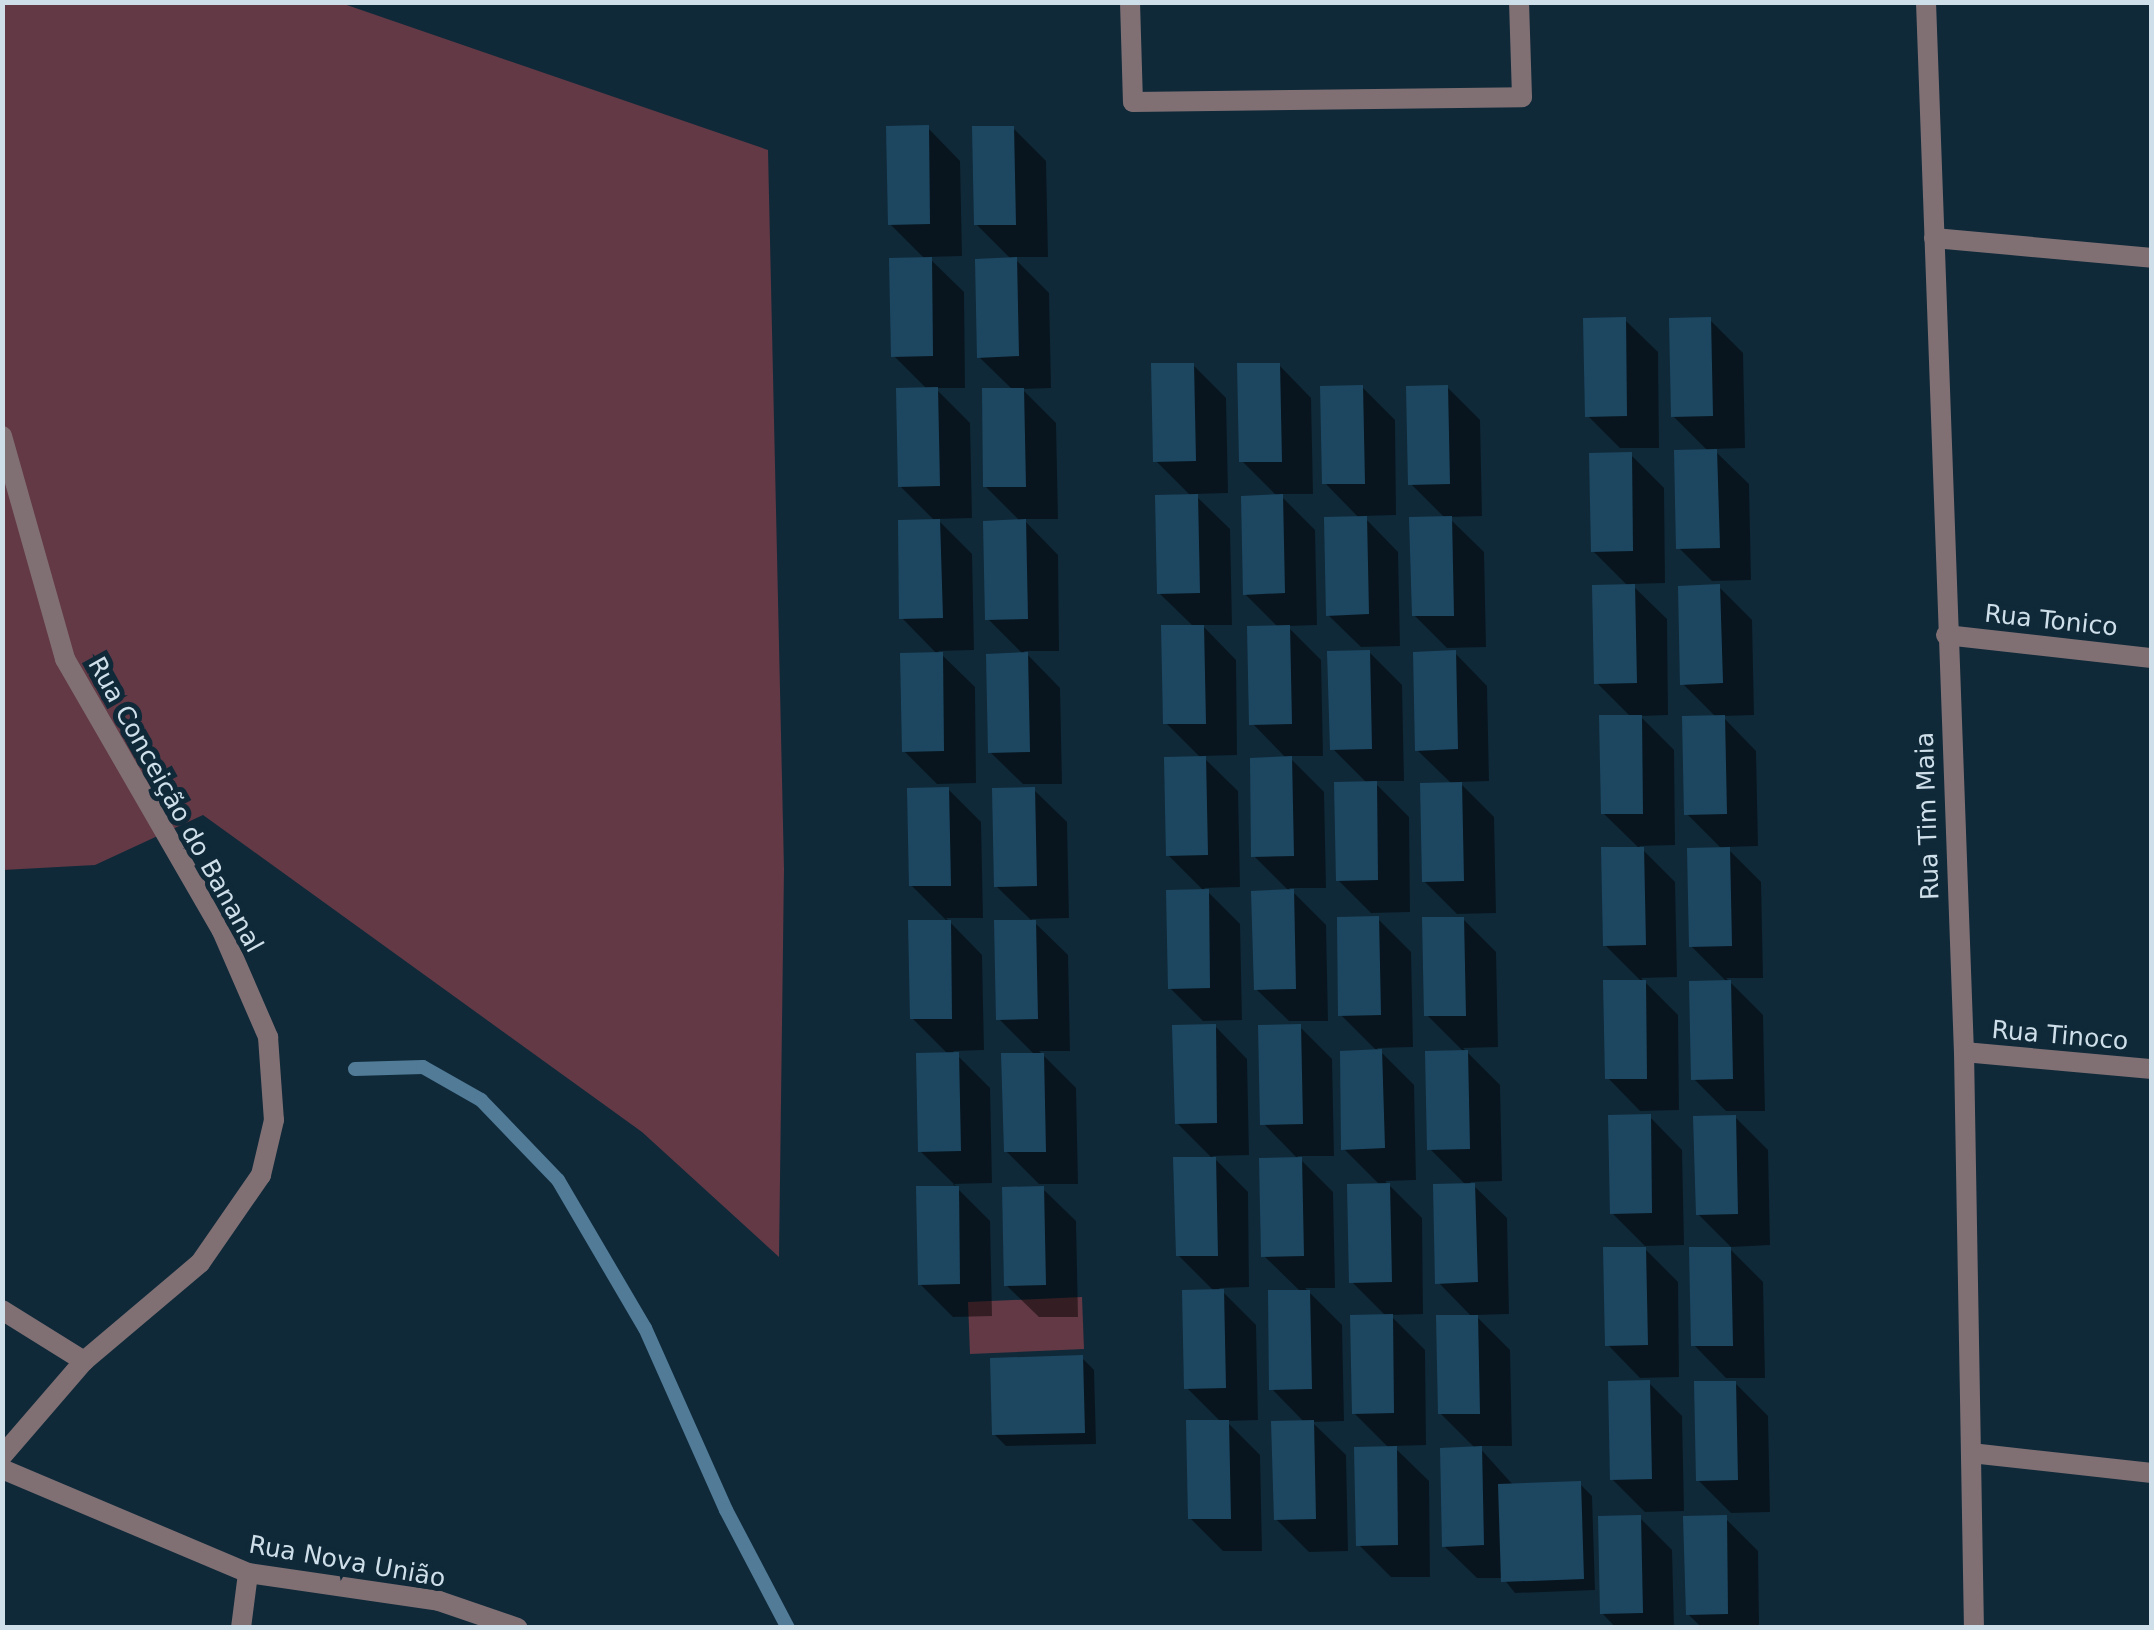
<!DOCTYPE html>
<meta charset="utf-8">
<style>
body{margin:0}
#map{position:relative;width:2154px;height:1630px;overflow:hidden;background:#0f2939;font-family:"DejaVu Sans",sans-serif}
div>[style]{position:absolute}
.green>*{inset:0;background:#623945}
.shadow>*{inset:0;background:#0007}
.stream>*{height:14px;margin:-7px;padding:0 7px;transform-origin:7px;border-radius:7px;background:#517b97}
.building>*{inset:0;background:#1d4761}
.street>*{height:20px;margin:-10px;padding:0 10px;transform-origin:10px;border-radius:10px;background:#807074}
span{translate:-50% -50%;white-space:nowrap;text-align:center;line-height:1.15;-webkit-text-stroke:10px #0f2939;paint-order:stroke}
.street-label{font-size:25px;color:#cfdfe9}
.frame{position:absolute;inset:0;border:5px solid #cfdfe9;pointer-events:none}
</style>
<div id="map">
<div class="green">
<div style="clip-path:polygon(2px 3px,341px 3px,768px 150px,784px 869px,779px 1257px,642px 1132px,203px 815px,95px 865px,3px 870px)"></div>
<div style="clip-path:polygon(1082px 1297px,1084px 1349px,970px 1354px,968px 1302px)"></div>
</div>
<div class="shadow">
<div style="clip-path:polygon(928px 128px,960px 161px,962px 256px,928px 257px,964px 292px,965px 388px,935px 388px,970px 423px,972px 518px,937px 519px,972px 554px,974px 650px,938px 651px,975px 687px,976px 783px,937px 784px,904px 751px,938px 655px,902px 618px,936px 522px,900px 486px,928px 390px,894px 356px,926px 260px,890px 224px)"></div>
<div style="clip-path:polygon(1013px 128px,1046px 161px,1048px 257px,1013px 257px,1049px 293px,1051px 388px,1022px 389px,1056px 423px,1058px 519px,1023px 519px,1058px 555px,1059px 651px,1024px 651px,1060px 688px,1062px 784px,1023px 784px,990px 752px,1024px 655px,988px 619px,1021px 522px,985px 486px,1013px 390px,979px 357px,1012px 260px,976px 224px)"></div>
<div style="clip-path:polygon(1625px 320px,1658px 352px,1659px 448px,1620px 448px,1587px 415px)"></div>
<div style="clip-path:polygon(1710px 320px,1743px 353px,1745px 448px,1713px 449px,1749px 484px,1751px 580px,1712px 581px,1679px 548px,1709px 452px,1673px 416px)"></div>
<div style="clip-path:polygon(1193px 365px,1226px 398px,1228px 493px,1194px 494px,1230px 529px,1232px 625px,1202px 625px,1236px 660px,1237px 755px,1202px 756px,1238px 791px,1240px 887px,1204px 888px,1240px 924px,1242px 1020px,1203px 1021px,1170px 988px,1205px 892px,1168px 855px,1202px 759px,1166px 723px,1194px 627px,1159px 593px,1192px 497px,1156px 461px)"></div>
<div style="clip-path:polygon(1279px 365px,1311px 398px,1313px 494px,1279px 494px,1315px 530px,1317px 625px,1287px 626px,1321px 660px,1323px 756px,1288px 756px,1324px 792px,1326px 888px,1289px 888px,1326px 925px,1328px 1021px,1289px 1021px,1256px 989px,1290px 892px,1254px 856px,1287px 759px,1252px 723px,1279px 628px,1245px 594px,1278px 497px,1242px 461px)"></div>
<div style="clip-path:polygon(1362px 387px,1395px 420px,1396px 515px,1363px 516px,1398px 552px,1400px 646px,1361px 647px,1328px 615px,1360px 519px,1325px 483px)"></div>
<div style="clip-path:polygon(1447px 387px,1480px 420px,1482px 516px,1448px 517px,1484px 552px,1486px 647px,1447px 648px,1414px 615px,1446px 519px,1411px 484px)"></div>
<div style="clip-path:polygon(1631px 455px,1664px 488px,1665px 583px,1631px 584px,1667px 619px,1668px 715px,1640px 716px,1674px 750px,1675px 845px,1639px 846px,1675px 882px,1677px 977px,1641px 978px,1678px 1015px,1679px 1110px,1640px 1111px,1608px 1078px,1642px 982px,1605px 945px,1640px 849px,1603px 813px,1631px 717px,1597px 683px,1629px 587px,1593px 551px)"></div>
<div style="clip-path:polygon(1719px 587px,1752px 620px,1754px 715px,1722px 716px,1756px 751px,1758px 846px,1726px 847px,1761px 882px,1763px 978px,1726px 978px,1763px 1015px,1765px 1111px,1726px 1111px,1694px 1079px,1728px 983px,1691px 946px,1723px 850px,1687px 814px,1717px 718px,1683px 684px)"></div>
<div style="clip-path:polygon(1369px 652px,1402px 685px,1404px 781px,1373px 781px,1409px 817px,1410px 912px,1371px 913px,1338px 880px,1368px 784px,1332px 748px)"></div>
<div style="clip-path:polygon(1455px 653px,1487px 686px,1489px 781px,1459px 782px,1494px 817px,1496px 913px,1457px 914px,1424px 881px,1452px 784px,1417px 750px)"></div>
<div style="clip-path:polygon(948px 789px,981px 822px,983px 918px,946px 918px,982px 955px,984px 1050px,953px 1051px,990px 1088px,992px 1183px,953px 1184px,990px 1221px,992px 1316px,953px 1317px,920px 1284px,958px 1188px,920px 1151px,949px 1055px,912px 1018px,948px 922px,911px 885px)"></div>
<div style="clip-path:polygon(1034px 790px,1067px 822px,1069px 918px,1031px 919px,1068px 955px,1070px 1051px,1039px 1051px,1076px 1088px,1078px 1184px,1039px 1184px,1006px 1151px,1035px 1055px,998px 1018px,1033px 922px,996px 886px)"></div>
<div style="clip-path:polygon(1378px 919px,1411px 952px,1413px 1047px,1377px 1048px,1414px 1085px,1416px 1180px,1385px 1181px,1422px 1218px,1423px 1314px,1390px 1315px,1425px 1350px,1426px 1445px,1393px 1446px,1429px 1481px,1430px 1577px,1391px 1577px,1359px 1545px,1390px 1449px,1354px 1413px,1387px 1317px,1352px 1282px,1381px 1186px,1344px 1149px,1378px 1052px,1341px 1015px)"></div>
<div style="clip-path:polygon(1463px 919px,1496px 952px,1498px 1047px,1463px 1048px,1500px 1085px,1502px 1181px,1470px 1182px,1507px 1218px,1509px 1314px,1475px 1315px,1510px 1350px,1512px 1446px,1478px 1446px,1514px 1486px,1580px 1484px,1592px 1496px,1595px 1590px,1515px 1593px,1503px 1578px,1477px 1578px,1444px 1546px,1476px 1449px,1440px 1413px,1472px 1317px,1438px 1282px,1467px 1186px,1430px 1149px,1464px 1052px,1427px 1015px)"></div>
<div style="clip-path:polygon(1215px 1026px,1247px 1059px,1249px 1155px,1212px 1156px,1248px 1192px,1249px 1287px,1219px 1288px,1256px 1325px,1258px 1420px,1226px 1421px,1260px 1455px,1262px 1551px,1223px 1551px,1190px 1518px,1221px 1422px,1187px 1388px,1215px 1292px,1178px 1255px,1213px 1159px,1177px 1123px)"></div>
<div style="clip-path:polygon(1300px 1027px,1332px 1059px,1334px 1156px,1297px 1156px,1333px 1192px,1335px 1288px,1305px 1288px,1342px 1325px,1344px 1421px,1312px 1422px,1346px 1455px,1348px 1551px,1309px 1552px,1276px 1519px,1305px 1423px,1272px 1389px,1301px 1292px,1264px 1256px,1299px 1160px,1263px 1123px)"></div>
<div style="clip-path:polygon(1650px 1117px,1682px 1150px,1684px 1245px,1645px 1246px,1612px 1213px)"></div>
<div style="clip-path:polygon(1735px 1117px,1768px 1150px,1770px 1245px,1731px 1247px,1698px 1214px)"></div>
<div style="clip-path:polygon(1043px 1189px,1076px 1221px,1078px 1317px,1039px 1317px,1006px 1285px)"></div>
<div style="clip-path:polygon(1645px 1249px,1678px 1282px,1679px 1377px,1640px 1378px,1608px 1345px)"></div>
<div style="clip-path:polygon(1730px 1249px,1763px 1282px,1765px 1378px,1726px 1378px,1694px 1345px)"></div>
<div style="clip-path:polygon(1082px 1358px,1094px 1370px,1096px 1444px,1006px 1446px,994px 1434px)"></div>
<div style="clip-path:polygon(1649px 1383px,1682px 1416px,1684px 1511px,1645px 1512px,1612px 1479px)"></div>
<div style="clip-path:polygon(1735px 1383px,1768px 1416px,1770px 1512px,1731px 1513px,1698px 1480px)"></div>
<div style="clip-path:polygon(1640px 1518px,1672px 1550px,1674px 1628px,1616px 1628px,1602px 1613px)"></div>
<div style="clip-path:polygon(1725px 1518px,1758px 1551px,1759px 1628px,1702px 1628px,1688px 1614px)"></div>
</div>
<div class="stream">
<div style="left:355px;top:1069px;width:68px;rotate:-1.7deg"></div>
<div style="left:423px;top:1067px;width:67px;rotate:29.6deg"></div>
<div style="left:481px;top:1100px;width:111px;rotate:46.1deg"></div>
<div style="left:558px;top:1180px;width:172px;rotate:59.6deg"></div>
<div style="left:645px;top:1328px;width:199px;rotate:66deg"></div>
<div style="left:726px;top:1510px;width:133px;rotate:62.3deg"></div>
</div>
<div class="building">
<div style="clip-path:polygon(929px 125px,930px 224px,888px 225px,886px 126px)"></div>
<div style="clip-path:polygon(972px 126px,1014px 126px,1016px 225px,974px 225px)"></div>
<div style="clip-path:polygon(932px 257px,933px 356px,891px 357px,889px 258px)"></div>
<div style="clip-path:polygon(1017px 257px,1019px 356px,977px 358px,975px 259px)"></div>
<div style="clip-path:polygon(1626px 317px,1627px 416px,1585px 417px,1583px 318px)"></div>
<div style="clip-path:polygon(1711px 317px,1713px 416px,1671px 417px,1669px 318px)"></div>
<div style="clip-path:polygon(1151px 363px,1194px 363px,1196px 461px,1153px 462px)"></div>
<div style="clip-path:polygon(1237px 363px,1280px 363px,1282px 462px,1239px 462px)"></div>
<div style="clip-path:polygon(1363px 385px,1365px 484px,1322px 484px,1320px 386px)"></div>
<div style="clip-path:polygon(1448px 385px,1450px 484px,1408px 485px,1406px 386px)"></div>
<div style="clip-path:polygon(938px 387px,940px 486px,898px 487px,896px 388px)"></div>
<div style="clip-path:polygon(982px 388px,1024px 388px,1026px 487px,983px 487px)"></div>
<div style="clip-path:polygon(1717px 449px,1720px 548px,1676px 549px,1674px 450px)"></div>
<div style="clip-path:polygon(1632px 452px,1633px 551px,1591px 552px,1589px 453px)"></div>
<div style="clip-path:polygon(1198px 494px,1200px 593px,1157px 594px,1155px 495px)"></div>
<div style="clip-path:polygon(1283px 494px,1285px 593px,1243px 595px,1241px 496px)"></div>
<div style="clip-path:polygon(1367px 516px,1369px 614px,1326px 616px,1324px 517px)"></div>
<div style="clip-path:polygon(1452px 516px,1454px 616px,1412px 616px,1409px 517px)"></div>
<div style="clip-path:polygon(940px 519px,943px 618px,899px 619px,898px 520px)"></div>
<div style="clip-path:polygon(1026px 519px,1028px 619px,985px 620px,983px 521px)"></div>
<div style="clip-path:polygon(1635px 584px,1637px 683px,1594px 684px,1592px 585px)"></div>
<div style="clip-path:polygon(1720px 584px,1723px 683px,1680px 685px,1678px 586px)"></div>
<div style="clip-path:polygon(1161px 625px,1204px 625px,1206px 724px,1163px 724px)"></div>
<div style="clip-path:polygon(1290px 625px,1292px 724px,1249px 725px,1247px 626px)"></div>
<div style="clip-path:polygon(1370px 650px,1372px 749px,1330px 750px,1327px 651px)"></div>
<div style="clip-path:polygon(1456px 650px,1458px 749px,1415px 751px,1413px 652px)"></div>
<div style="clip-path:polygon(943px 652px,944px 751px,902px 752px,900px 653px)"></div>
<div style="clip-path:polygon(1028px 652px,1030px 752px,988px 753px,986px 654px)"></div>
<div style="clip-path:polygon(1599px 715px,1642px 715px,1643px 814px,1601px 814px)"></div>
<div style="clip-path:polygon(1725px 715px,1727px 814px,1684px 815px,1682px 716px)"></div>
<div style="clip-path:polygon(1206px 756px,1208px 855px,1166px 856px,1164px 757px)"></div>
<div style="clip-path:polygon(1292px 756px,1294px 856px,1251px 857px,1250px 758px)"></div>
<div style="clip-path:polygon(1377px 781px,1378px 880px,1336px 881px,1334px 782px)"></div>
<div style="clip-path:polygon(1462px 782px,1464px 881px,1422px 882px,1420px 783px)"></div>
<div style="clip-path:polygon(949px 787px,951px 886px,909px 886px,907px 788px)"></div>
<div style="clip-path:polygon(1035px 787px,1037px 886px,994px 887px,992px 788px)"></div>
<div style="clip-path:polygon(1601px 847px,1644px 847px,1646px 945px,1603px 946px)"></div>
<div style="clip-path:polygon(1730px 847px,1732px 946px,1689px 947px,1687px 848px)"></div>
<div style="clip-path:polygon(1209px 889px,1210px 988px,1168px 989px,1166px 890px)"></div>
<div style="clip-path:polygon(1294px 889px,1296px 989px,1254px 990px,1251px 891px)"></div>
<div style="clip-path:polygon(1379px 916px,1381px 1015px,1338px 1016px,1337px 917px)"></div>
<div style="clip-path:polygon(1422px 917px,1464px 917px,1466px 1016px,1424px 1016px)"></div>
<div style="clip-path:polygon(908px 920px,951px 920px,952px 1019px,910px 1019px)"></div>
<div style="clip-path:polygon(994px 920px,1036px 920px,1038px 1019px,996px 1020px)"></div>
<div style="clip-path:polygon(1603px 980px,1646px 980px,1647px 1079px,1605px 1079px)"></div>
<div style="clip-path:polygon(1731px 980px,1733px 1079px,1691px 1080px,1689px 981px)"></div>
<div style="clip-path:polygon(1216px 1024px,1217px 1123px,1175px 1124px,1172px 1025px)"></div>
<div style="clip-path:polygon(1301px 1024px,1303px 1124px,1260px 1125px,1258px 1025px)"></div>
<div style="clip-path:polygon(1382px 1049px,1385px 1148px,1341px 1150px,1340px 1051px)"></div>
<div style="clip-path:polygon(1468px 1050px,1470px 1149px,1427px 1150px,1425px 1051px)"></div>
<div style="clip-path:polygon(959px 1052px,961px 1151px,918px 1152px,916px 1053px)"></div>
<div style="clip-path:polygon(1001px 1053px,1044px 1053px,1046px 1152px,1004px 1152px)"></div>
<div style="clip-path:polygon(1651px 1114px,1652px 1213px,1610px 1214px,1608px 1115px)"></div>
<div style="clip-path:polygon(1736px 1115px,1738px 1214px,1696px 1215px,1693px 1116px)"></div>
<div style="clip-path:polygon(1173px 1157px,1216px 1157px,1218px 1256px,1176px 1256px)"></div>
<div style="clip-path:polygon(1302px 1157px,1304px 1256px,1261px 1257px,1259px 1158px)"></div>
<div style="clip-path:polygon(1390px 1183px,1392px 1282px,1349px 1283px,1347px 1184px)"></div>
<div style="clip-path:polygon(1475px 1183px,1478px 1282px,1435px 1284px,1433px 1184px)"></div>
<div style="clip-path:polygon(916px 1186px,959px 1186px,960px 1284px,918px 1285px)"></div>
<div style="clip-path:polygon(1044px 1186px,1046px 1285px,1004px 1286px,1002px 1187px)"></div>
<div style="clip-path:polygon(1603px 1247px,1646px 1247px,1648px 1345px,1605px 1346px)"></div>
<div style="clip-path:polygon(1689px 1247px,1731px 1247px,1733px 1346px,1691px 1346px)"></div>
<div style="clip-path:polygon(1224px 1289px,1226px 1388px,1184px 1389px,1182px 1290px)"></div>
<div style="clip-path:polygon(1268px 1290px,1310px 1290px,1312px 1389px,1269px 1390px)"></div>
<div style="clip-path:polygon(1393px 1314px,1394px 1413px,1352px 1414px,1350px 1315px)"></div>
<div style="clip-path:polygon(1436px 1315px,1478px 1315px,1480px 1414px,1438px 1414px)"></div>
<div style="clip-path:polygon(1083px 1355px,1085px 1433px,992px 1435px,990px 1358px)"></div>
<div style="clip-path:polygon(1650px 1380px,1652px 1479px,1610px 1480px,1608px 1381px)"></div>
<div style="clip-path:polygon(1694px 1381px,1736px 1381px,1738px 1480px,1696px 1481px)"></div>
<div style="clip-path:polygon(1186px 1420px,1229px 1420px,1231px 1519px,1188px 1519px)"></div>
<div style="clip-path:polygon(1314px 1420px,1316px 1519px,1274px 1520px,1271px 1421px)"></div>
<div style="clip-path:polygon(1397px 1446px,1398px 1545px,1356px 1546px,1354px 1447px)"></div>
<div style="clip-path:polygon(1482px 1446px,1484px 1545px,1442px 1547px,1440px 1448px)"></div>
<div style="clip-path:polygon(1581px 1481px,1584px 1579px,1501px 1582px,1498px 1484px)"></div>
<div style="clip-path:polygon(1641px 1515px,1643px 1613px,1600px 1614px,1598px 1516px)"></div>
<div style="clip-path:polygon(1727px 1515px,1728px 1614px,1686px 1615px,1683px 1516px)"></div>
</div>
<div class="street">
<div style="left:1130px;top:2px;width:100px;rotate:88.3deg"></div>
<div style="left:1133px;top:102px;width:389px;rotate:-0.7deg"></div>
<div style="left:1522px;top:97px;width:95px;rotate:-91.8deg"></div>
<div style="left:1926px;top:2px;width:1051px;rotate:87.93deg"></div>
<div style="left:1964px;top:1052px;width:576px;rotate:89.01deg"></div>
<div style="left:1934px;top:238px;width:219px;rotate:5.2deg"></div>
<div style="left:2px;top:436px;width:232px;rotate:74.2deg"></div>
<div style="left:65px;top:659px;width:314px;rotate:60deg"></div>
<div style="left:222px;top:931px;width:116px;rotate:66.5deg"></div>
<div style="left:268px;top:1037px;width:83px;rotate:85.9deg"></div>
<div style="left:274px;top:1120px;width:57px;rotate:103.3deg"></div>
<div style="left:261px;top:1175px;width:107px;rotate:124.7deg"></div>
<div style="left:200px;top:1263px;width:152px;rotate:139.8deg"></div>
<div style="left:84px;top:1361px;width:125px;rotate:130.8deg"></div>
<div style="left:1946px;top:635px;width:207px;rotate:6.4deg"></div>
<div style="left:1964px;top:1052px;width:189px;rotate:5.2deg"></div>
<div style="left:2px;top:1310px;width:97px;rotate:31.9deg"></div>
<div style="left:1971px;top:1453px;width:182px;rotate:6.3deg"></div>
<div style="left:2px;top:1469px;width:267px;rotate:22.9deg"></div>
<div style="left:248px;top:1573px;width:193px;rotate:8.3deg"></div>
<div style="left:439px;top:1601px;width:83px;rotate:18.9deg"></div>
<div style="left:241px;top:1628px;width:55px;rotate:-82.7deg"></div>
</div>
<div class="street-label">
<span style="left:2051px;top:621px;rotate:6deg">Rua Tonico</span>
<span style="left:175px;top:805px;rotate:61deg">Rua Conceição do Bananal</span>
<span style="left:1928px;top:816px;rotate:-92deg">Rua Tim Maia</span>
<span style="left:2060px;top:1036px;rotate:5deg">Rua Tinoco</span>
<span style="left:347px;top:1562px;rotate:10deg">Rua Nova União</span>
</div>
<div class="frame"></div>
</div>
